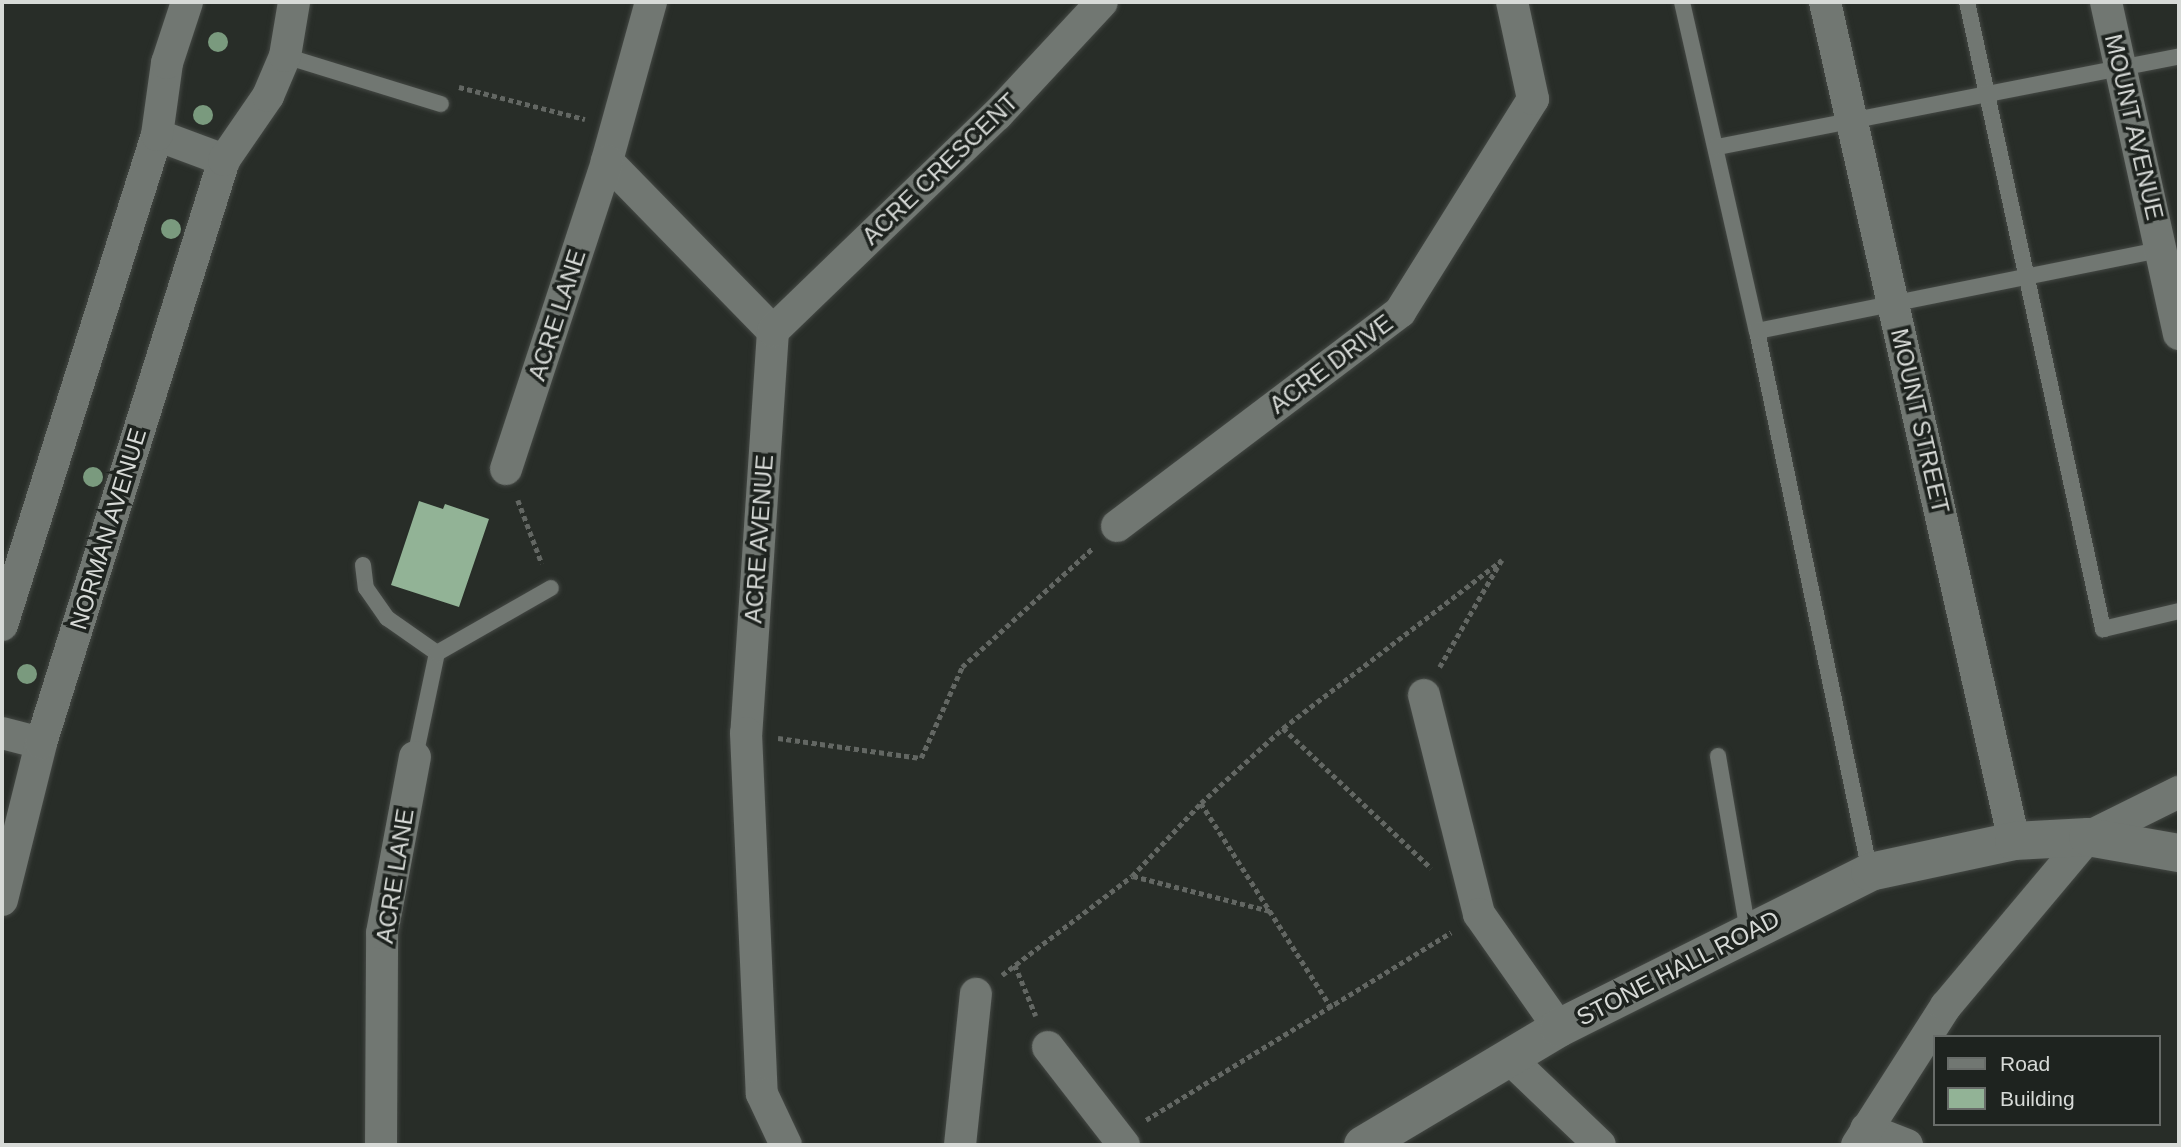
<!DOCTYPE html>
<style>
body{margin:0}
#map{position:relative;width:2181px;height:1147px;overflow:hidden;background:#282d28;font-family:Helvetica,sans-serif}
div>[style]{position:absolute}
.building>*{inset:0;background:#92b396}
.path>*{height:4.5px;margin-top:-2.25px;transform-origin:0;background:repeating-linear-gradient(90deg,#636763 0 5px,transparent 0 8.5px)}
.roads{filter:drop-shadow(0 0 2px #444844) drop-shadow(0 0 2px #444844)}
.service>*{height:16px;margin:-8px;padding:0 8px;transform-origin:8px;border-radius:8px;background:#717772}
.minor>*{height:32px;margin:-16px;padding:0 16px;transform-origin:16px;border-radius:16px;background:#717772}
.tertiary>*{height:38px;margin:-19px;padding:0 19px;transform-origin:19px;border-radius:19px;background:#717772}
.trees>*{width:20px;height:20px;margin:-10px;border-radius:50%;background:#7a9a7e}
span{translate:-50% -50%;white-space:nowrap;text-align:center;line-height:1.15;-webkit-text-stroke:7px #1e231f;paint-order:stroke}
.street-label{font-size:24px;color:#d7dad7}
.frame{position:absolute;inset:0;border:4px solid #d7dad7;pointer-events:none}
.legend{position:absolute;left:1933px;top:1035px;width:228px;height:91px;box-sizing:border-box;background:#1e231f;border:2px solid #686c69;margin:0;padding:9px 12px;list-style:none;font-size:21px;color:#d7dad7}
.legend li{display:flex;align-items:center;gap:14px;height:35px}
.legend b{width:35px;border:2px solid #686c69}
</style>
<div id="map">
<div class="building">
<i style="clip-path:polygon(419px 501px,443px 509px,445px 504px,489px 519px,459px 607px,391px 585px)"></i>
</div>
<div class="path">
<i style="left:459px;top:87px;width:130px;rotate:14.3deg"></i>
<i style="left:518px;top:500px;width:68px;rotate:69.4deg"></i>
<i style="left:1283px;top:728px;width:204px;rotate:43.4deg"></i>
<i style="left:778px;top:738px;width:144px;rotate:8deg"></i>
<i style="left:921px;top:758px;width:100px;rotate:-65.7deg"></i>
<i style="left:962px;top:667px;width:177px;rotate:-42.3deg"></i>
<i style="left:1201px;top:803px;width:244px;rotate:57.5deg"></i>
<i style="left:1133px;top:876px;width:141px;rotate:14.3deg"></i>
<i style="left:1015px;top:965px;width:55px;rotate:67.6deg"></i>
<i style="left:1002px;top:975px;width:163px;rotate:-37.3deg"></i>
<i style="left:1132px;top:876px;width:100px;rotate:-46.6deg"></i>
<i style="left:1201px;top:803px;width:111px;rotate:-42.4deg"></i>
<i style="left:1283px;top:728px;width:276px;rotate:-37.5deg"></i>
<i style="left:1502px;top:560px;width:124px;rotate:120.1deg"></i>
<i style="left:1146px;top:1120px;width:358px;rotate:-31.6deg"></i>
</div>
<div class="roads">
<div class="service">
<i style="left:1682px;top:2px;width:337px;rotate:77.2deg"></i>
<i style="left:1757px;top:331px;width:553px;rotate:78.2deg"></i>
<i style="left:1967px;top:2px;width:642px;rotate:77.76deg"></i>
<i style="left:2103px;top:629px;width:78px;rotate:-13.3deg"></i>
<i style="left:285px;top:56px;width:163px;rotate:17.1deg"></i>
<i style="left:1717px;top:147px;width:471px;rotate:-11.1deg"></i>
<i style="left:1757px;top:331px;width:413px;rotate:-11.4deg"></i>
<i style="left:363px;top:565px;width:23px;rotate:83deg"></i>
<i style="left:366px;top:588px;width:37px;rotate:55deg"></i>
<i style="left:387px;top:618px;width:61px;rotate:35deg"></i>
<i style="left:1718px;top:756px;width:179px;rotate:80.3deg"></i>
<i style="left:415px;top:757px;width:106px;rotate:-78.1deg"></i>
<i style="left:437px;top:653px;width:131px;rotate:-29.7deg"></i>
</div>
<div class="minor">
<i style="left:651px;top:2px;width:165px;rotate:105.5deg"></i>
<i style="left:607px;top:161px;width:238px;rotate:45.7deg"></i>
<i style="left:773px;top:331px;width:403px;rotate:93.8deg"></i>
<i style="left:746px;top:733px;width:361px;rotate:87.5deg"></i>
<i style="left:762px;top:1094px;width:56px;rotate:64.8deg"></i>
<i style="left:1825px;top:2px;width:860px;rotate:77.3deg"></i>
<i style="left:2106px;top:2px;width:340px;rotate:77.6deg"></i>
<i style="left:157px;top:135px;width:72px;rotate:20.5deg"></i>
<i style="left:773px;top:331px;width:311px;rotate:-44deg"></i>
<i style="left:997px;top:115px;width:154px;rotate:-47.1deg"></i>
<i style="left:506px;top:469px;width:324px;rotate:-71.8deg"></i>
<i style="left:1117px;top:526px;width:355px;rotate:-37.1deg"></i>
<i style="left:1400px;top:312px;width:251px;rotate:-58deg"></i>
<i style="left:1533px;top:99px;width:99px;rotate:-102.2deg"></i>
<i style="left:2px;top:625px;width:514px;rotate:-72.45deg"></i>
<i style="left:157px;top:135px;width:73px;rotate:-82.1deg"></i>
<i style="left:167px;top:63px;width:64px;rotate:-71.8deg"></i>
<i style="left:1424px;top:695px;width:226px;rotate:75.9deg"></i>
<i style="left:1479px;top:914px;width:139px;rotate:54.9deg"></i>
<i style="left:2px;top:733px;width:40px;rotate:14.4deg"></i>
<i style="left:2px;top:900px;width:162px;rotate:-76deg"></i>
<i style="left:41px;top:743px;width:611px;rotate:-72.57deg"></i>
<i style="left:224px;top:160px;width:78px;rotate:-55.5deg"></i>
<i style="left:268px;top:96px;width:43px;rotate:-67deg"></i>
<i style="left:285px;top:56px;width:55px;rotate:-80.5deg"></i>
<i style="left:1048px;top:1047px;width:124px;rotate:52.2deg"></i>
<i style="left:1508px;top:1057px;width:127px;rotate:43.7deg"></i>
<i style="left:1866px;top:1129px;width:44px;rotate:21.3deg"></i>
<i style="left:381px;top:1145px;width:212px;rotate:-89.7deg"></i>
<i style="left:382px;top:933px;width:179px;rotate:-79.4deg"></i>
<i style="left:960px;top:1145px;width:152px;rotate:-84deg"></i>
<i style="left:1857px;top:1145px;width:165px;rotate:-57.4deg"></i>
<i style="left:1946px;top:1006px;width:221px;rotate:-50deg"></i>
<i style="left:2088px;top:837px;width:102px;rotate:-26.3deg"></i>
</div>
<div class="tertiary">
<i style="left:1363px;top:1145px;width:228px;rotate:-30.8deg"></i>
<i style="left:1559px;top:1028px;width:348px;rotate:-26.6deg"></i>
<i style="left:1870px;top:872px;width:147px;rotate:-12.1deg"></i>
<i style="left:2014px;top:841px;width:74px;rotate:-3.1deg"></i>
<i style="left:2088px;top:837px;width:92px;rotate:10deg"></i>
</div>
</div>
<div class="trees">
<i style="left:218px;top:42px"></i>
<i style="left:203px;top:115px"></i>
<i style="left:171px;top:229px"></i>
<i style="left:93px;top:477px"></i>
<i style="left:27px;top:674px"></i>
</div>
<div class="street-label">
<span style="left:2134px;top:127px;rotate:77deg">MOUNT AVENUE</span>
<span style="left:940px;top:169px;rotate:-44deg">ACRE CRESCENT</span>
<span style="left:557px;top:315px;rotate:-72deg">ACRE LANE</span>
<span style="left:1331px;top:364px;rotate:-37deg">ACRE DRIVE</span>
<span style="left:1920px;top:421px;rotate:77deg">MOUNT STREET</span>
<span style="left:108px;top:529px;rotate:-73deg">NORMAN AVENUE</span>
<span style="left:759px;top:539px;rotate:-86deg">ACRE AVENUE</span>
<span style="left:395px;top:876px;rotate:-81deg">ACRE LANE</span>
<span style="left:1678px;top:968px;rotate:-27deg">STONE HALL ROAD</span>
</div>
<div class="frame"></div>
<ul class="legend">
<li><b style="height:9px;background:#717772"></b>Road</li>
<li><b style="height:19px;background:#92b396"></b>Building</li>
</ul>
</div>
